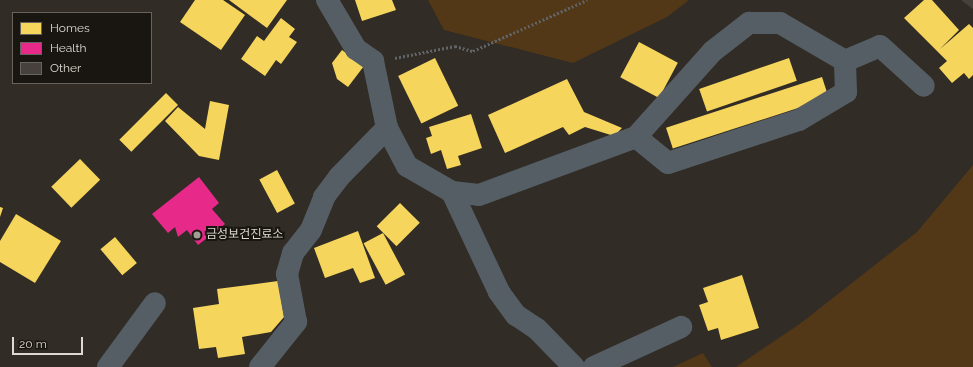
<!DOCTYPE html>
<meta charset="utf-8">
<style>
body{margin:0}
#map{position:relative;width:973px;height:367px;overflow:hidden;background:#312c26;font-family:Raleway,"Noto Sans KR",sans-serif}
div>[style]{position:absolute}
.green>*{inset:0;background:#523817}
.homes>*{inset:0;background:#f6d55c;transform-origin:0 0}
.health>*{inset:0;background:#e7298a}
.building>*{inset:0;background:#46413c}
.path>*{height:2.5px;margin-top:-1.25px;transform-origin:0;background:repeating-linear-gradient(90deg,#606466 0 2px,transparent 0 4px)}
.minor>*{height:22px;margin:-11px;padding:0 11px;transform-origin:11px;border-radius:11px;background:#555e64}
.dots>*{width:11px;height:11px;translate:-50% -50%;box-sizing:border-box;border:2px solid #191510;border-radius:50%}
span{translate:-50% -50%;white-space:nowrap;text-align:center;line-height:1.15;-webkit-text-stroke:4px #191510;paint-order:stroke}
.poi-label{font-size:12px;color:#dfd9d2}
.left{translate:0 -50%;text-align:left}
.legend{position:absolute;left:12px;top:12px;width:140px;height:72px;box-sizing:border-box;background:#191510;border:1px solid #68635e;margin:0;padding:5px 7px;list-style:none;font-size:12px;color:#dfd9d2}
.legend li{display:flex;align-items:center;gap:8px;height:20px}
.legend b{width:20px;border:1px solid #68635e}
.scale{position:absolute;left:12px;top:337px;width:71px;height:18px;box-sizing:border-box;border:2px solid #dfd9d2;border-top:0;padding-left:5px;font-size:12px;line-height:14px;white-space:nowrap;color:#dfd9d2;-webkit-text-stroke:3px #191510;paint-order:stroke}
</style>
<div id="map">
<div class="green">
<i style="clip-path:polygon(428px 0,689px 0,667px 17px,573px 63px,444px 30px)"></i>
<i style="clip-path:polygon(973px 165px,973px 367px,736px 367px,801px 323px,917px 232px)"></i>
<i style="clip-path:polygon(703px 353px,712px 367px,673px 367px)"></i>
</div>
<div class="homes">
<i style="clip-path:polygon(195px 0,223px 0,245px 15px,221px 50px,180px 22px)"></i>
<i style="clip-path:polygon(229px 0,287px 0,267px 28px)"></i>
<i style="clip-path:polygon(355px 0,392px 0,396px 10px,362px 21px)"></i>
<i style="clip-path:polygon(924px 0,932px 0,959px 30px,940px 49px,969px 24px,973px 28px,973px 75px,969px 79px,964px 73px,952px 83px,939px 68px,947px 61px,904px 18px)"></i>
<i style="clip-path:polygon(281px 18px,295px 29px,289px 37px,297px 42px,281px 64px,276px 60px,265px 76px,241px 59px,257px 36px,264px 41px)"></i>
<i style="left:639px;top:42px;width:44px;height:40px;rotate:28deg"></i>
<i style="clip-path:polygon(342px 50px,364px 66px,348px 87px,337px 79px,332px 63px)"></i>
<i style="left:435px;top:58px;width:53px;height:41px;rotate:64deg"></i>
<i style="left:789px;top:58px;width:24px;height:95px;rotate:71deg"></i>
<i style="left:822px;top:77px;width:22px;height:164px;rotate:72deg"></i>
<i style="clip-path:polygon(567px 79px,584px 112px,622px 128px,614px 136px,585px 127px,569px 135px,563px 127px,505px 153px,488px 115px)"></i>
<i style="left:166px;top:93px;width:17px;height:66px;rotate:45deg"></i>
<i style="clip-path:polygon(210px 101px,229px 105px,219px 160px,199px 156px,165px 121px,178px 107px,205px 129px)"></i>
<i style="clip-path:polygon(471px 114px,482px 148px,458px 156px,461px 165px,447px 169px,441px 150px,431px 154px,426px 138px,432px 136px,429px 127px)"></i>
<i style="left:80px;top:159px;width:29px;height:40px;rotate:46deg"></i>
<i style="left:277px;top:170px;width:38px;height:20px;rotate:62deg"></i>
<i style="left:400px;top:203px;width:28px;height:33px;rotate:45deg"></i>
<i style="clip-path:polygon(0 207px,3px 208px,0 217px)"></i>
<i style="clip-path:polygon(16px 214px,61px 241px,35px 283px,0 262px,0 241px)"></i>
<i style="clip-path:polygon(358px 231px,375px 278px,360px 283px,353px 268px,325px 278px,314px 248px)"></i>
<i style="left:383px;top:233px;width:47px;height:22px;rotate:62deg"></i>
<i style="left:115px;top:237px;width:34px;height:19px;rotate:50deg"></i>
<i style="clip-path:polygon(742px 275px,759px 328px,721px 340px,718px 328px,708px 331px,699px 305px,708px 302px,703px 288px)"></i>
<i style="clip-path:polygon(278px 281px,284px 317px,271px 332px,242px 337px,245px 354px,218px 358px,216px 347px,199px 349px,193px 308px,219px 304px,217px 289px)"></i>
</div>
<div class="health">
<i style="clip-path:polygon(199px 177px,219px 203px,212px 209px,225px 224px,198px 245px,187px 230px,178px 237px,175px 227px,168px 233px,152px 214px)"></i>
</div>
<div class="building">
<i style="clip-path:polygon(961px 0,973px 0,973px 9px)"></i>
</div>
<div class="path">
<i style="left:395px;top:58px;width:61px;rotate:-11.3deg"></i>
<i style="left:455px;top:46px;width:19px;rotate:16deg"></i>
<i style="left:473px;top:51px;width:125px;rotate:-24.1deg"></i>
</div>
<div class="minor">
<i style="left:327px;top:0;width:57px;rotate:59.4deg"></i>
<i style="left:356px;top:49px;width:21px;rotate:35deg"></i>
<i style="left:373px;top:61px;width:68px;rotate:78.2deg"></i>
<i style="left:387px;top:128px;width:43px;rotate:62.2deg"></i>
<i style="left:407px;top:166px;width:52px;rotate:30deg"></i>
<i style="left:452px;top:192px;width:27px;rotate:6deg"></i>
<i style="left:479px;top:195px;width:167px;rotate:-20.3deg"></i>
<i style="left:636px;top:137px;width:41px;rotate:39.1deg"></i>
<i style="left:668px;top:163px;width:138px;rotate:-18.2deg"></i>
<i style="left:799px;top:120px;width:55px;rotate:-30.8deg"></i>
<i style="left:846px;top:92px;width:31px;rotate:-92deg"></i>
<i style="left:636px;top:137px;width:115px;rotate:-48.2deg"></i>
<i style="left:713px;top:51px;width:46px;rotate:-37.9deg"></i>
<i style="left:749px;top:23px;width:31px"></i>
<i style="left:780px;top:23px;width:75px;rotate:30.3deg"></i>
<i style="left:845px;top:61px;width:38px;rotate:-23deg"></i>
<i style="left:880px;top:46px;width:59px;rotate:42.3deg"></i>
<i style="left:452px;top:192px;width:110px;rotate:64.8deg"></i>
<i style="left:499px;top:292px;width:29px;rotate:54deg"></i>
<i style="left:516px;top:315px;width:25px;rotate:34deg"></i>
<i style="left:537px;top:329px;width:53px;rotate:45.8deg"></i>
<i style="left:108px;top:367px;width:79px;rotate:-53.7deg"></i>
<i style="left:260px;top:367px;width:58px;rotate:-51.3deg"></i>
<i style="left:296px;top:322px;width:49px;rotate:-100.6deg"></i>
<i style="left:287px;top:274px;width:22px;rotate:-74deg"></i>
<i style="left:293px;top:253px;width:29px;rotate:-52deg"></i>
<i style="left:311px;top:230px;width:35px;rotate:-68deg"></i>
<i style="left:324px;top:197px;width:25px;rotate:-53deg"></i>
<i style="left:339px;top:177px;width:69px;rotate:-45.6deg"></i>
<i style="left:594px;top:367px;width:96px;rotate:-24.7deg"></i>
</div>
<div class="dots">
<i style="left:197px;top:235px;background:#a29c96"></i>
</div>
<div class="poi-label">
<span class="left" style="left:206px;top:235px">금성보건진료소</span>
</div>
<ul class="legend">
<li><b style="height:11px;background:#f6d55c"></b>Homes</li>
<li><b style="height:11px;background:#e7298a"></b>Health</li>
<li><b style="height:11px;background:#46413c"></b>Other</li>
</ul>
<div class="scale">20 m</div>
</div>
